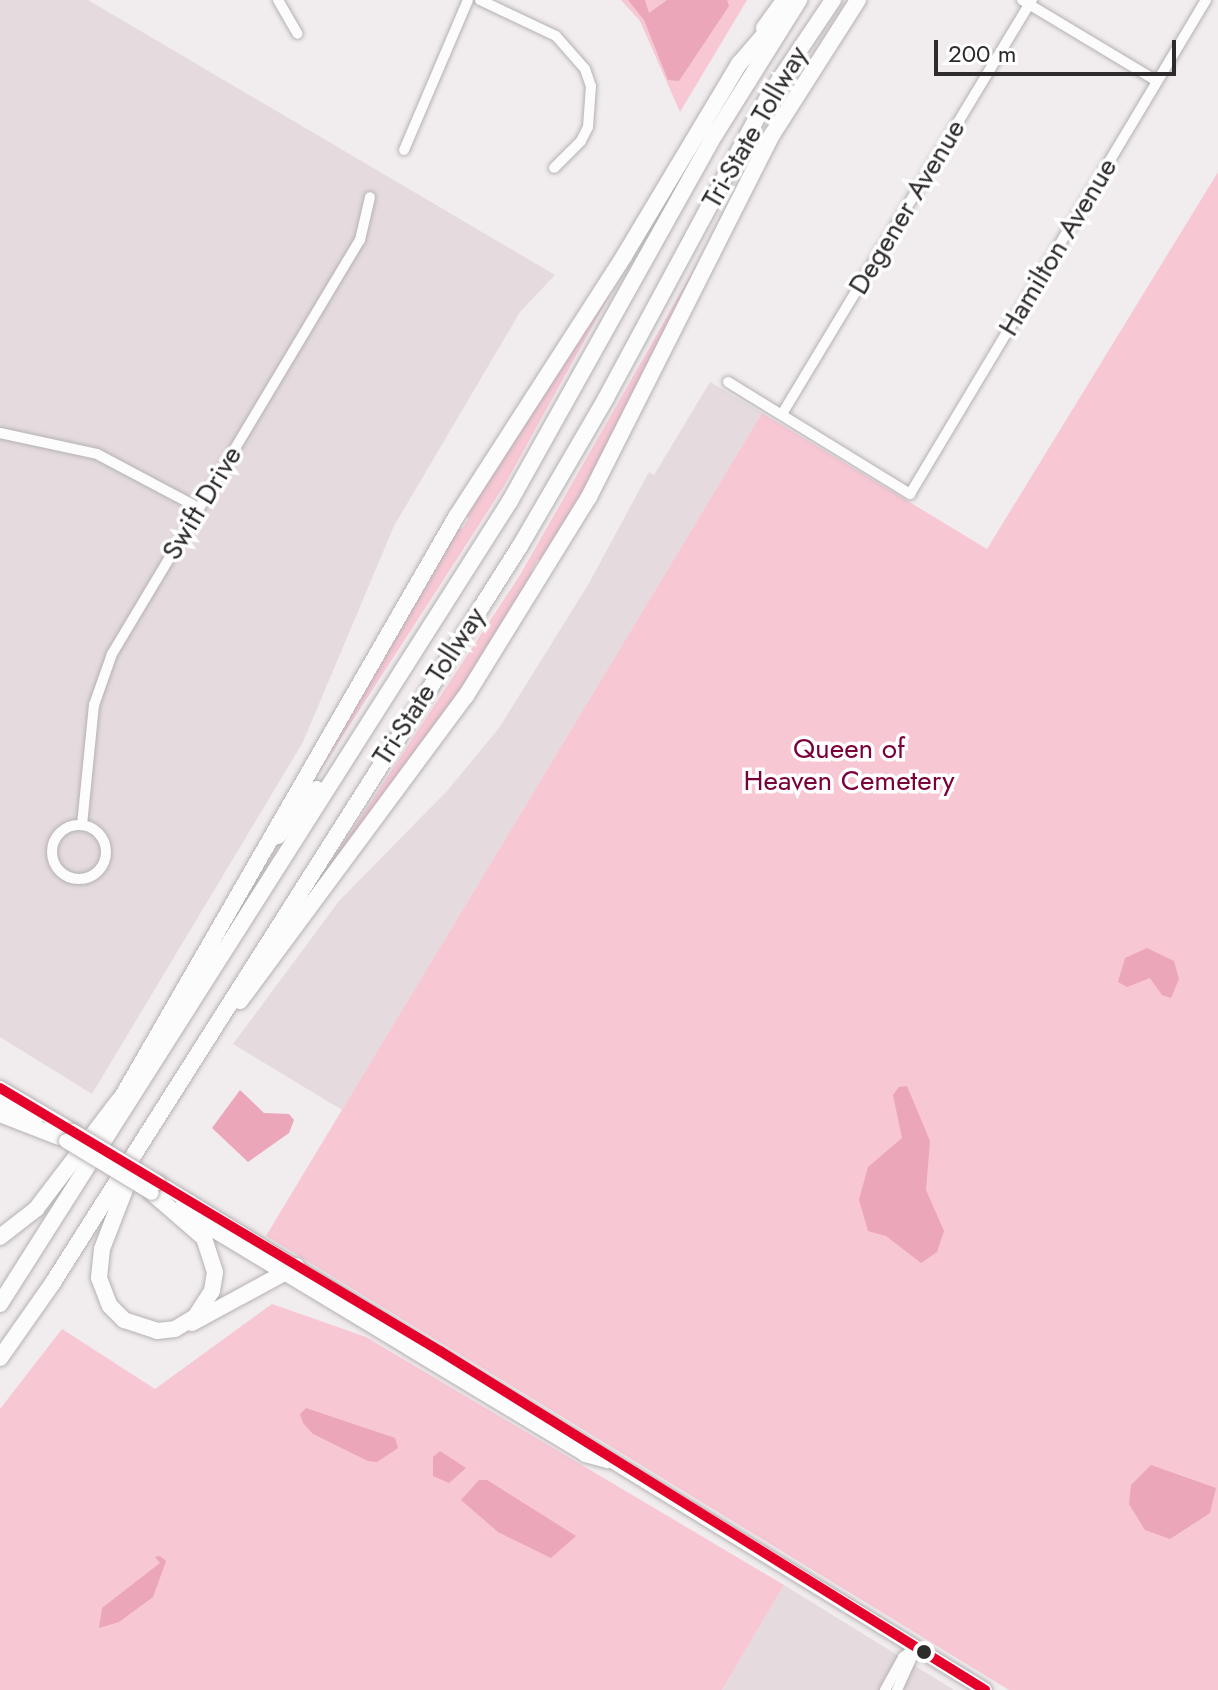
<!DOCTYPE html>
<style>
body{margin:0}
#map{position:relative;width:1218px;height:1690px;overflow:hidden;background:#f1ecee;font-family:Jost,sans-serif}
div>[style]{position:absolute}
.built>*{inset:0;background:#e5dbde}
.green>*{inset:0;background:#f7c7d4}
.water>*{inset:0;background:#eba6ba}
.roads{filter:drop-shadow(0 0 2px #b5b1b3) drop-shadow(0 0 2px #b5b1b3)}
.minor>*{height:10px;margin:-5px;padding:0 5px;transform-origin:5px;border-radius:5px;background:#fdfcfc}
.minor>.ring{margin:-5px;padding:0;box-sizing:content-box;background:none;border:10px solid #fdfcfc;border-radius:50%}
.major>*{height:14px;margin:-7px;padding:0 7px;transform-origin:7px;border-radius:7px;background:#fdfcfc}
.highway>*{height:16px;margin:-8px;padding:0 8px;transform-origin:8px;border-radius:8px;background:#fdfcfc}
.bridges{filter:drop-shadow(0 0 2px #b5b1b3) drop-shadow(0 0 2px #b5b1b3)}
.major-bridge>*{height:14px;margin:-7px;padding:0 7px;transform-origin:7px;border-radius:7px;background:#fdfcfc}
.bus-1>*{height:10px;margin:-5px;padding:0 5px;transform-origin:5px;border-radius:5px;background:#e4002b}
.dots>*{width:22px;height:22px;translate:-50% -50%;box-sizing:border-box;border:4px solid #fff;border-radius:50%}
span{translate:-50% -50%;white-space:nowrap;text-align:center;line-height:1.15;-webkit-text-stroke:7px #fff;paint-order:stroke}
.street-label{font-size:28px;color:#2e2b2b}
.park-label{font-size:28px;color:#7a003a}
.scale{position:absolute;left:934px;top:40px;width:242px;height:36px;box-sizing:border-box;border:4px solid #2e2b2b;border-top:0;padding-left:10px;font-size:24px;line-height:28px;white-space:nowrap;color:#2e2b2b;-webkit-text-stroke:6px #fff;paint-order:stroke}
</style>
<div id="map">
<div class="built">
<i style="clip-path:polygon(0 0,88px 0,555px 275px,520px 312px,394px 526px,303px 742px,92px 1094px,0 1037px)"></i>
<i style="clip-path:polygon(710px 382px,762px 413px,342px 1110px,233px 1044px,339px 901px,447px 791px,499px 728px,588px 585px,649px 472px,654px 475px)"></i>
<i style="clip-path:polygon(784px 1585px,954px 1690px,722px 1690px)"></i>
</div>
<div class="green">
<i style="clip-path:polygon(621px 0,747px 0,680px 112px,640px 21px)"></i>
<i style="clip-path:polygon(1218px 172px,1218px 1690px,1009px 1690px,266px 1236px,762px 413px,987px 549px)"></i>
<i style="clip-path:polygon(714px 234px,610px 446px,543px 562px,538px 559px,531px 571px,537px 575px,443px 720px,311px 893px,520px 575px)"></i>
<i style="clip-path:polygon(619px 278px,504px 486px,298px 805px,457px 527px,462px 529px,469px 518px,463px 514px)"></i>
<i style="clip-path:polygon(272px 1304px,366px 1337px,784px 1585px,722px 1690px,0 1690px,0 1409px,62px 1329px,155px 1389px)"></i>
</div>
<div class="water">
<i style="clip-path:polygon(628px 0,645px 0,649px 13px,667px 0,727px 0,729px 6px,679px 81px,668px 80px,644px 20px)"></i>
<i style="clip-path:polygon(1147px 948px,1174px 961px,1179px 979px,1171px 998px,1162px 995px,1150px 978px,1127px 987px,1118px 982px,1125px 958px)"></i>
<i style="clip-path:polygon(907px 1086px,930px 1141px,926px 1190px,944px 1231px,937px 1252px,921px 1263px,886px 1236px,868px 1231px,859px 1200px,868px 1167px,902px 1138px,893px 1095px,899px 1087px)"></i>
<i style="clip-path:polygon(240px 1090px,264px 1113px,289px 1114px,294px 1120px,289px 1133px,248px 1162px,212px 1128px)"></i>
<i style="clip-path:polygon(306px 1408px,395px 1438px,398px 1448px,377px 1462px,368px 1461px,313px 1434px,303px 1423px,300px 1414px)"></i>
<i style="clip-path:polygon(440px 1451px,466px 1468px,449px 1483px,433px 1476px,433px 1457px)"></i>
<i style="clip-path:polygon(1151px 1465px,1216px 1488px,1210px 1513px,1170px 1539px,1145px 1530px,1129px 1504px,1131px 1485px)"></i>
<i style="clip-path:polygon(479px 1480px,487px 1480px,576px 1536px,551px 1558px,498px 1532px,461px 1500px)"></i>
<i style="clip-path:polygon(160px 1556px,166px 1561px,153px 1597px,119px 1622px,99px 1628px,102px 1608px,160px 1563px,155px 1557px)"></i>
</div>
<div class="roads">
<div class="minor">
<i style="left:278px;top:0;width:39px;rotate:60deg"></i>
<i style="left:480px;top:0;width:84px;rotate:25.3deg"></i>
<i style="left:556px;top:36px;width:44px;rotate:48.7deg"></i>
<i style="left:585px;top:69px;width:18px;rotate:71deg"></i>
<i style="left:591px;top:86px;width:41px;rotate:94.2deg"></i>
<i style="left:588px;top:127px;width:16px;rotate:117deg"></i>
<i style="left:581px;top:141px;width:38px;rotate:135deg"></i>
<i style="left:1022px;top:0;width:157px;rotate:31deg"></i>
<i style="left:404px;top:150px;width:163px;rotate:-66.9deg"></i>
<i style="left:728px;top:382px;width:214px;rotate:31.6deg"></i>
<i style="left:910px;top:494px;width:576px;rotate:-59.07deg"></i>
<i style="left:782px;top:414px;width:484px;rotate:-58.9deg"></i>
<i style="left:0;top:433px;width:99px;rotate:12.2deg"></i>
<i style="left:97px;top:454px;width:115px;rotate:27.9deg"></i>
<i style="left:82px;top:825px;width:121px;rotate:-84.3deg"></i>
<i style="left:94px;top:705px;width:54px;rotate:-70.6deg"></i>
<i style="left:112px;top:654px;width:483px;rotate:-59.1deg"></i>
<i style="left:360px;top:240px;width:44px;rotate:-76.9deg"></i>
<i class="ring" style="left:52px;top:825px;width:44px;height:44px"></i>
<i style="left:885px;top:1690px;width:38px;rotate:-61deg"></i>
<i style="left:903px;top:1657px;width:16px;rotate:-35deg"></i>
<i style="left:897px;top:1690px;width:46px;rotate:-65.7deg"></i>
</div>
<div class="major">
<i style="left:0;top:1088px;width:85px;rotate:30.5deg"></i>
<i style="left:0;top:1101px;width:41px;rotate:31deg"></i>
<i style="left:159px;top:1183px;width:969px;rotate:31.54deg"></i>
<i style="left:178px;top:1209px;width:476px;rotate:31.1deg"></i>
<i style="left:585px;top:1455px;width:24px;rotate:15deg"></i>
</div>
<div class="highway">
<i style="left:764px;top:28px;width:34px;rotate:-54deg"></i>
<i style="left:278px;top:836px;width:61px;rotate:-50.3deg"></i>
<i style="left:240px;top:1001px;width:380px;rotate:-53.5deg"></i>
<i style="left:466px;top:696px;width:234px;rotate:-58.3deg"></i>
<i style="left:589px;top:497px;width:406px;rotate:-63.2deg"></i>
<i style="left:772px;top:135px;width:160px;rotate:-57.5deg"></i>
<i style="left:115px;top:1109px;width:683px;rotate:-60.06deg"></i>
<i style="left:456px;top:517px;width:310px;rotate:-57.2deg"></i>
<i style="left:624px;top:256px;width:224px;rotate:-59.1deg"></i>
<i style="left:739px;top:64px;width:55px;rotate:-49.4deg"></i>
<i style="left:0;top:1114px;width:63px;rotate:21.3deg"></i>
<i style="left:129px;top:1179px;width:75px;rotate:111.1deg"></i>
<i style="left:102px;top:1249px;width:29px;rotate:96deg"></i>
<i style="left:99px;top:1278px;width:30px;rotate:69deg"></i>
<i style="left:110px;top:1306px;width:20px;rotate:45deg"></i>
<i style="left:124px;top:1320px;width:35px;rotate:18deg"></i>
<i style="left:157px;top:1331px;width:18px;rotate:-6deg"></i>
<i style="left:175px;top:1329px;width:23px;rotate:-31deg"></i>
<i style="left:195px;top:1317px;width:31px;rotate:-57deg"></i>
<i style="left:212px;top:1291px;width:19px;rotate:-81deg"></i>
<i style="left:215px;top:1272px;width:36px;rotate:-108deg"></i>
<i style="left:204px;top:1238px;width:69px;rotate:-139.1deg"></i>
<i style="left:0;top:1237px;width:46px;rotate:-37.9deg"></i>
<i style="left:36px;top:1209px;width:137px;rotate:-52.7deg"></i>
<i style="left:0;top:1304px;width:951px;rotate:-57.58deg"></i>
<i style="left:510px;top:501px;width:422px;rotate:-60.8deg"></i>
<i style="left:716px;top:133px;width:157px;rotate:-58deg"></i>
<i style="left:192px;top:1323px;width:119px;rotate:-28.5deg"></i>
<i style="left:0;top:1358px;width:90px;rotate:-54.9deg"></i>
<i style="left:52px;top:1284px;width:874px;rotate:-57.62deg"></i>
<i style="left:520px;top:546px;width:171px;rotate:-59.8deg"></i>
<i style="left:606px;top:398px;width:342px;rotate:-61.7deg"></i>
<i style="left:768px;top:97px;width:117px;rotate:-56.2deg"></i>
</div>
</div>
<div class="bridges">
<div class="major-bridge">
<i style="left:73px;top:1131px;width:100px;rotate:31.2deg"></i>
<i style="left:66px;top:1141px;width:100px;rotate:31.2deg"></i>
</div>
</div>
<div class="bus-1">
<i style="left:0;top:1088px;width:513px;rotate:30.87deg"></i>
<i style="left:440px;top:1351px;width:642px;rotate:31.88deg"></i>
</div>
<div class="dots">
<i style="left:924px;top:1652px;background:#2e2b2b"></i>
</div>
<div class="street-label">
<span style="left:755px;top:127px;rotate:-60deg">Tri-State Tollway</span>
<span style="left:907px;top:207px;rotate:-59deg">Degener Avenue</span>
<span style="left:1058px;top:247px;rotate:-59deg">Hamilton Avenue</span>
<span style="left:202px;top:503px;rotate:-59deg">Swift Drive</span>
<span style="left:429px;top:686px;rotate:-57deg">Tri-State Tollway</span>
</div>
<div class="park-label">
<span style="left:849px;top:765px">Queen of<br>Heaven Cemetery</span>
</div>
<div class="scale">200 m</div>
</div>
